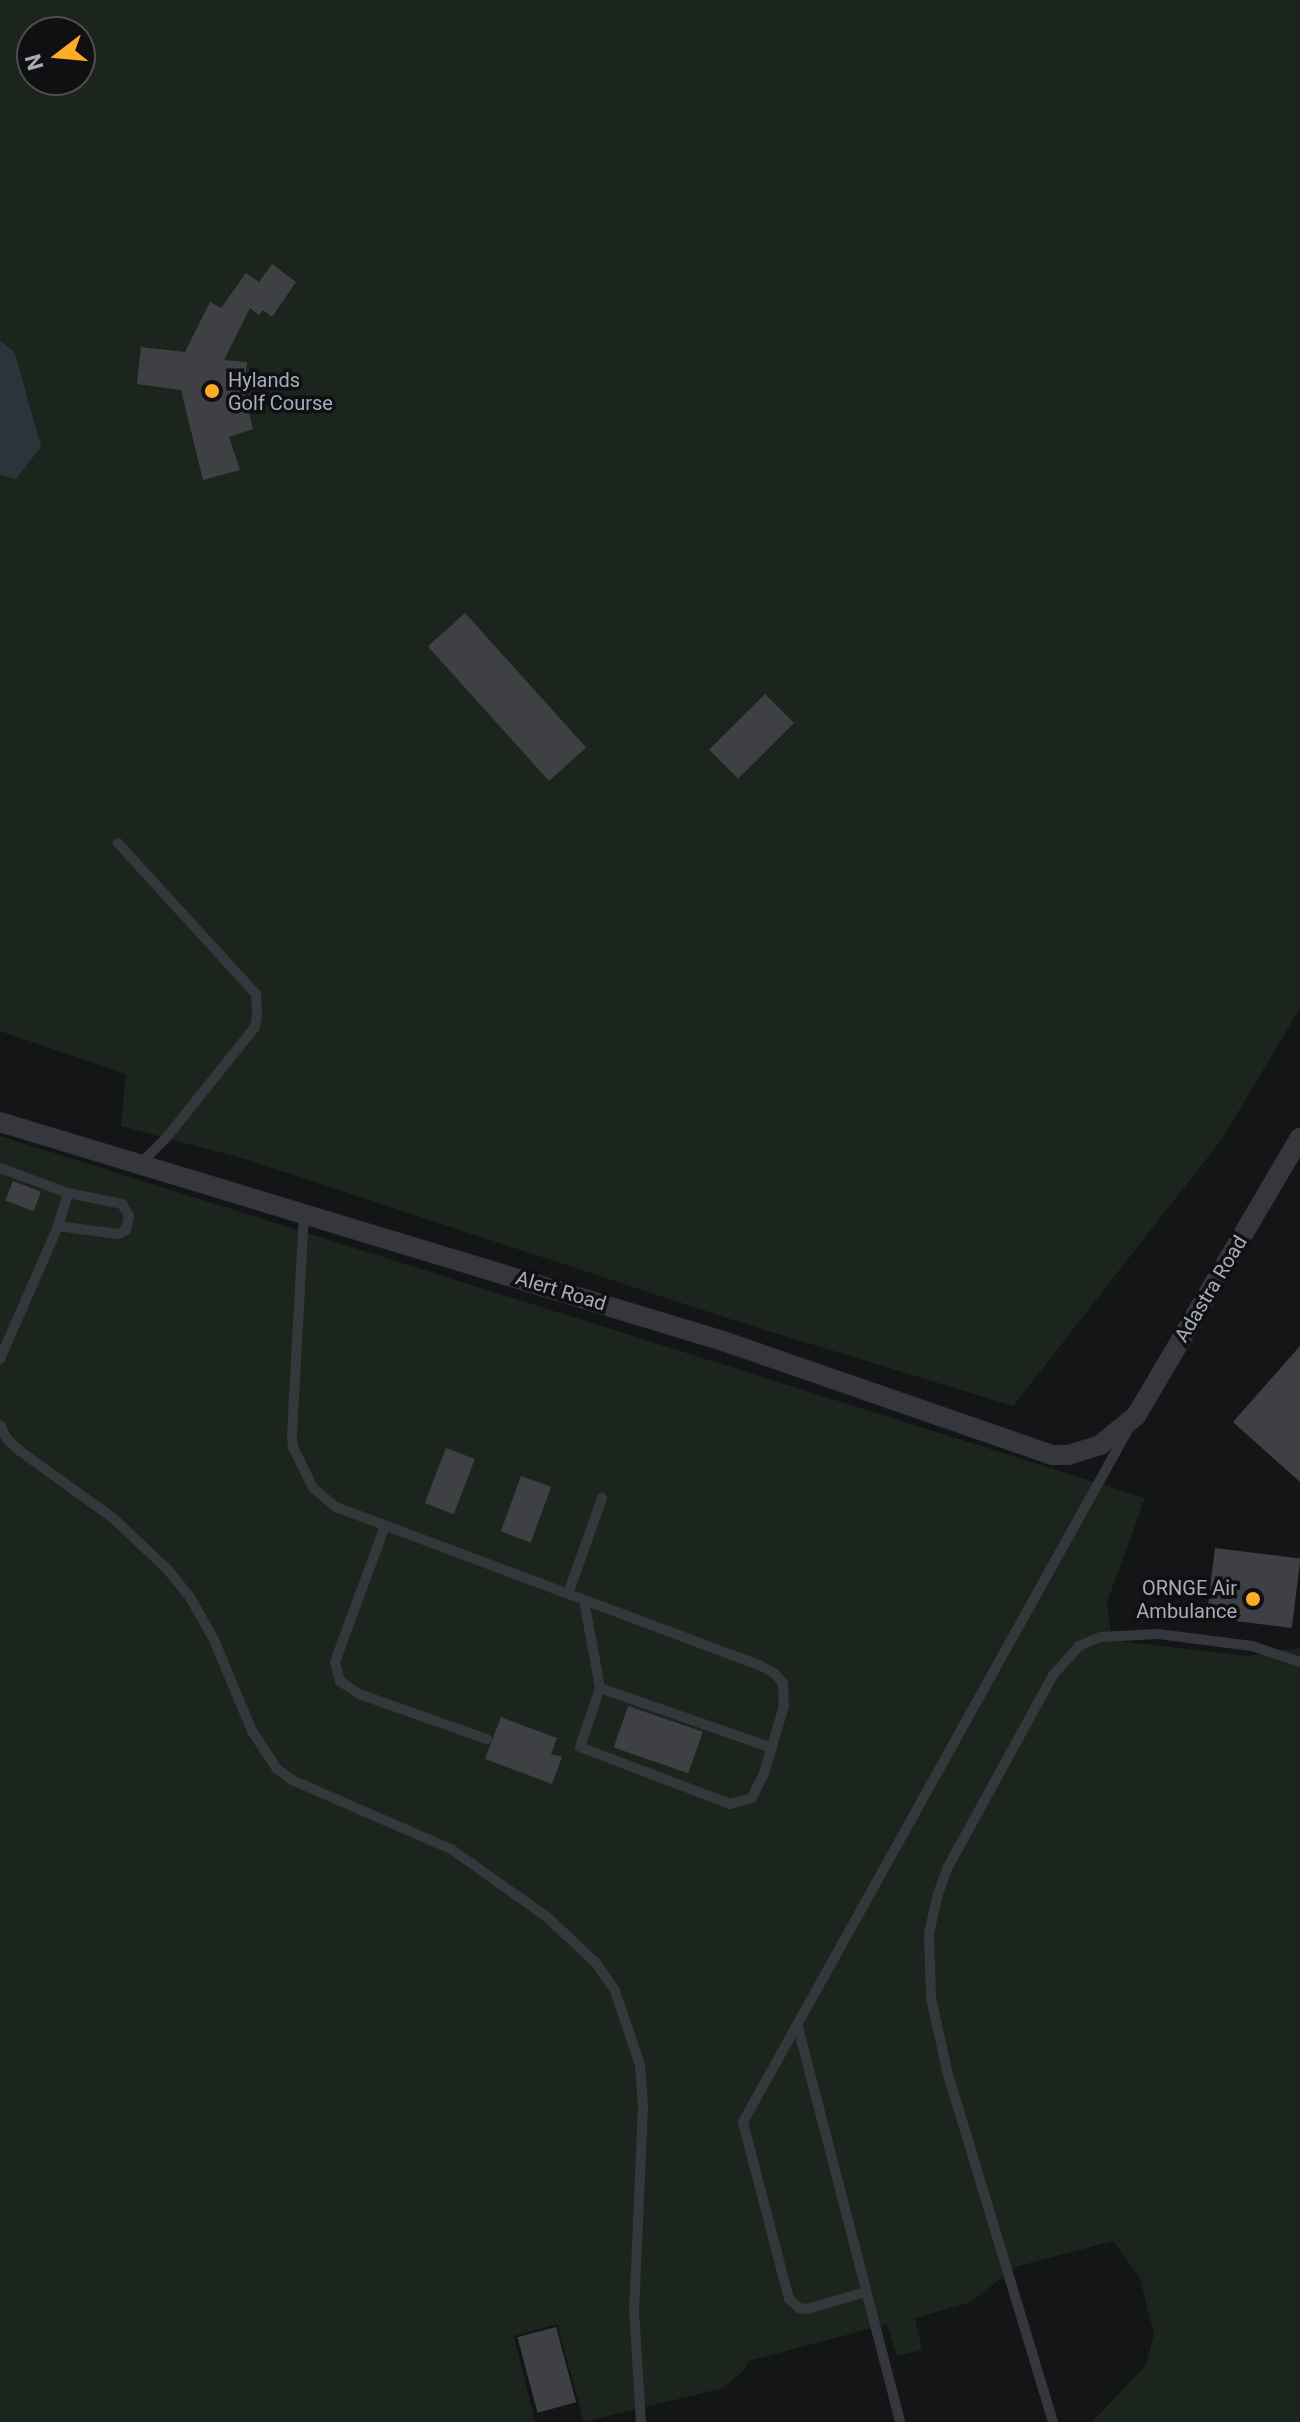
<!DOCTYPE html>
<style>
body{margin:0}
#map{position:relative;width:1300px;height:2422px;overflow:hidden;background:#141517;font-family:Roboto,sans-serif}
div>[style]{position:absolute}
.green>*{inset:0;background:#1c251d}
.water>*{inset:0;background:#2a343b}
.building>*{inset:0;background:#3e4044;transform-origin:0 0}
.lane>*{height:10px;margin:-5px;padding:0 5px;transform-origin:5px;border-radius:5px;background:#35373c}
.street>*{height:20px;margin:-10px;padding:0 10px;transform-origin:10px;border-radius:10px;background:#35373c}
.dots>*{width:22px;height:22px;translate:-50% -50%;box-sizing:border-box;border:4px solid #101012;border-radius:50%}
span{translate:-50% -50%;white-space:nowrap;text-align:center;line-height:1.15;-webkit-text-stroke:7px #101012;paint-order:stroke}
.poi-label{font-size:20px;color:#a6acb8}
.left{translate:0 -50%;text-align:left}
.right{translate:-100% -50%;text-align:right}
.street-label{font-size:20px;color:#a6acb8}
.north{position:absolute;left:16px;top:16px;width:80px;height:80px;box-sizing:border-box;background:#101012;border:2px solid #4c4e54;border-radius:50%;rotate:254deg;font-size:22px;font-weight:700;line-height:32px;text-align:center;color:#a6acb8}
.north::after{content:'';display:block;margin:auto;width:28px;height:36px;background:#fcac27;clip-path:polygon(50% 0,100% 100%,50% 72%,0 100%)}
</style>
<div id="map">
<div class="green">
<i style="clip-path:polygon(evenodd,0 0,1300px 0,1300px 1008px,1222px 1139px,1013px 1406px,736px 1321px,245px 1159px,121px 1126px,126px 1074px,0 1031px,0 0,32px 32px,80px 32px,80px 80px,32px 80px,32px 32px)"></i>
<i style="clip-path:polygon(0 1136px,1145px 1498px,1107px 1602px,1112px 1640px,1246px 1656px,1300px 1648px,1300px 2422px,1092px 2422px,1146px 2365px,1154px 2334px,1140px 2278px,1113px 2241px,1015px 2267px,971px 2302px,915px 2318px,922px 2350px,897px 2356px,887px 2324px,749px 2361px,743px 2371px,723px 2388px,584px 2422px,557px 2324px,514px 2336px,535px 2422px,0 2422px)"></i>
</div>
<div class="water">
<i style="clip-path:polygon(0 340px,15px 353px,41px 447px,16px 479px,0 475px)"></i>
</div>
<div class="building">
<i style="clip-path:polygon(272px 264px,296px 282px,272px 317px,263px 310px,259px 315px,250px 308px,224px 360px,247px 362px,244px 392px,253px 429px,229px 437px,240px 470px,203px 480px,181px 390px,137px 384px,141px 347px,185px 352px,210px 302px,221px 308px,246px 273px,259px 282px)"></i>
<i style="left:465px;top:613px;width:181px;height:50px;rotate:48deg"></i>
<i style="left:765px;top:694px;width:41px;height:79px;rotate:45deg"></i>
<i style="left:13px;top:1181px;width:30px;height:21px;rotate:21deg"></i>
<i style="clip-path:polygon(1300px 1346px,1300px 1482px,1233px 1422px)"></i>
<i style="left:446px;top:1448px;width:31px;height:59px;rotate:21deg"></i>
<i style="left:521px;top:1476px;width:32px;height:59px;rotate:20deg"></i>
<i style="left:1215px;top:1548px;width:86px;height:70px;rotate:7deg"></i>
<i style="left:628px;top:1706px;width:79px;height:44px;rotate:19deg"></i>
<i style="clip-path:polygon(501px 1717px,557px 1738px,551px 1754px,562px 1757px,552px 1784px,485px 1759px)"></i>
<i style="left:556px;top:2327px;width:78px;height:40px;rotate:75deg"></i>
</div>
<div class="lane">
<i style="left:118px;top:843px;width:205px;rotate:47.6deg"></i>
<i style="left:256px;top:994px;width:21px;rotate:87deg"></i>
<i style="left:257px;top:1015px;width:12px;rotate:99deg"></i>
<i style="left:255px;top:1027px;width:141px;rotate:128.7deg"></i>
<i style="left:167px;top:1137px;width:40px;rotate:135deg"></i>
<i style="left:0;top:1168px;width:72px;rotate:20.2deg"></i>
<i style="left:68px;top:1193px;width:55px;rotate:11.5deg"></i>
<i style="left:122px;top:1204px;width:14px;rotate:60deg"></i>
<i style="left:129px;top:1216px;width:14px;rotate:102deg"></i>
<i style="left:126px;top:1230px;width:9px;rotate:153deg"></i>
<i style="left:118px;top:1234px;width:61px;rotate:-172.4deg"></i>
<i style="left:304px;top:1213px;width:221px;rotate:93.1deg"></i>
<i style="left:292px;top:1434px;width:13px;rotate:86deg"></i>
<i style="left:293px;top:1447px;width:46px;rotate:64deg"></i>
<i style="left:313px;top:1488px;width:30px;rotate:40deg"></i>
<i style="left:336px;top:1507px;width:452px;rotate:20.5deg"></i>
<i style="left:759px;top:1665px;width:17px;rotate:28deg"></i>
<i style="left:774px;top:1673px;width:13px;rotate:48deg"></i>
<i style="left:783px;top:1683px;width:23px;rotate:88deg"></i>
<i style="left:784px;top:1706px;width:70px;rotate:106.6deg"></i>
<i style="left:764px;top:1773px;width:28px;rotate:116deg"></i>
<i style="left:752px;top:1798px;width:23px;rotate:165deg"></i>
<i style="left:730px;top:1804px;width:160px;rotate:-159.2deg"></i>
<i style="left:580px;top:1747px;width:62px;rotate:-71.3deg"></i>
<i style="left:600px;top:1688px;width:89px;rotate:-100.3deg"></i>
<i style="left:0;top:1359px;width:145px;rotate:-66.4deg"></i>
<i style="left:58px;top:1226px;width:34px;rotate:-73deg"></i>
<i style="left:0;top:1425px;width:16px;rotate:63deg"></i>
<i style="left:7px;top:1439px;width:18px;rotate:43deg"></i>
<i style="left:20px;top:1451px;width:115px;rotate:35.8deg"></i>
<i style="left:113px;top:1518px;width:76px;rotate:43.4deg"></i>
<i style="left:168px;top:1570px;width:35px;rotate:51deg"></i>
<i style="left:190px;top:1597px;width:49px;rotate:60.8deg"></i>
<i style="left:214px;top:1640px;width:99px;rotate:67.3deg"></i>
<i style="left:252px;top:1731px;width:45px;rotate:56.7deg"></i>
<i style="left:277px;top:1769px;width:19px;rotate:36deg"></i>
<i style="left:292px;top:1780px;width:173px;rotate:23.5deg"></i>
<i style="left:451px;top:1849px;width:119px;rotate:35.4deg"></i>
<i style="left:548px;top:1918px;width:67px;rotate:43.2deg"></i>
<i style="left:597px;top:1964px;width:32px;rotate:56deg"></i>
<i style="left:615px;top:1991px;width:78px;rotate:71.3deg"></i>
<i style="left:640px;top:2065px;width:42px;rotate:85.9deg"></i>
<i style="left:643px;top:2107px;width:204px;rotate:92.5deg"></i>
<i style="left:634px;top:2311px;width:111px;rotate:86.4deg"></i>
<i style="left:385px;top:1526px;width:145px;rotate:110.2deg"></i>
<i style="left:335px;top:1662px;width:20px;rotate:75deg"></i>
<i style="left:340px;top:1681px;width:23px;rotate:34deg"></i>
<i style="left:359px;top:1694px;width:136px;rotate:19.4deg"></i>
<i style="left:568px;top:1594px;width:102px;rotate:-70.5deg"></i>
<i style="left:600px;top:1688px;width:182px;rotate:19.2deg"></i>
<i style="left:798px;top:2027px;width:408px;rotate:75.5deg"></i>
<i style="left:866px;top:2292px;width:61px;rotate:163.9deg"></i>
<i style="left:807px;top:2309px;width:8px;rotate:-173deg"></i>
<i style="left:799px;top:2308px;width:13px;rotate:-138deg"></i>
<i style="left:789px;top:2299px;width:183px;rotate:-104.6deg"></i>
<i style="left:743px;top:2122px;width:794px;rotate:-60.92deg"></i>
<i style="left:1053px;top:2422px;width:368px;rotate:-106.8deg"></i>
<i style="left:947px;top:2070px;width:74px;rotate:-102.5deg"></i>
<i style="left:931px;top:1998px;width:65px;rotate:-91.8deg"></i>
<i style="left:929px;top:1933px;width:40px;rotate:-77deg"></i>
<i style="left:938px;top:1894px;width:29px;rotate:-70deg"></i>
<i style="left:948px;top:1867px;width:219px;rotate:-61.3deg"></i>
<i style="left:1053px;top:1675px;width:39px;rotate:-48deg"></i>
<i style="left:1079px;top:1646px;width:23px;rotate:-23deg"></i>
<i style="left:1100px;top:1637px;width:58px;rotate:-3deg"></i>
<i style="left:1158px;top:1634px;width:95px;rotate:7.3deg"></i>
<i style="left:1252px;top:1646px;width:51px;rotate:18.4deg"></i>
</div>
<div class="street">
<i style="left:0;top:1122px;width:755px;rotate:16.85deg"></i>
<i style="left:723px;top:1341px;width:349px;rotate:19.1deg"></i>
<i style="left:1053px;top:1455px;width:15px"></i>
<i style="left:1068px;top:1455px;width:34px;rotate:-17deg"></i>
<i style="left:1100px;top:1445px;width:46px;rotate:-38.9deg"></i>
<i style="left:1136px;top:1416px;width:323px;rotate:-59.5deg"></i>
</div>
<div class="dots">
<i style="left:212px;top:391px;background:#fcac27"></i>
<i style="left:1253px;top:1599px;background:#fcac27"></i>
</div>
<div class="poi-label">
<span class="left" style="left:228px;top:392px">Hylands<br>Golf Course</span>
<span class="right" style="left:1237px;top:1600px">ORNGE Air<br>Ambulance</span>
</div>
<div class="street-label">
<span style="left:1211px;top:1289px;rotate:-59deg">Adastra Road</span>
<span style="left:561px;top:1291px;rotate:17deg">Alert Road</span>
</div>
<div class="north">N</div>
</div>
